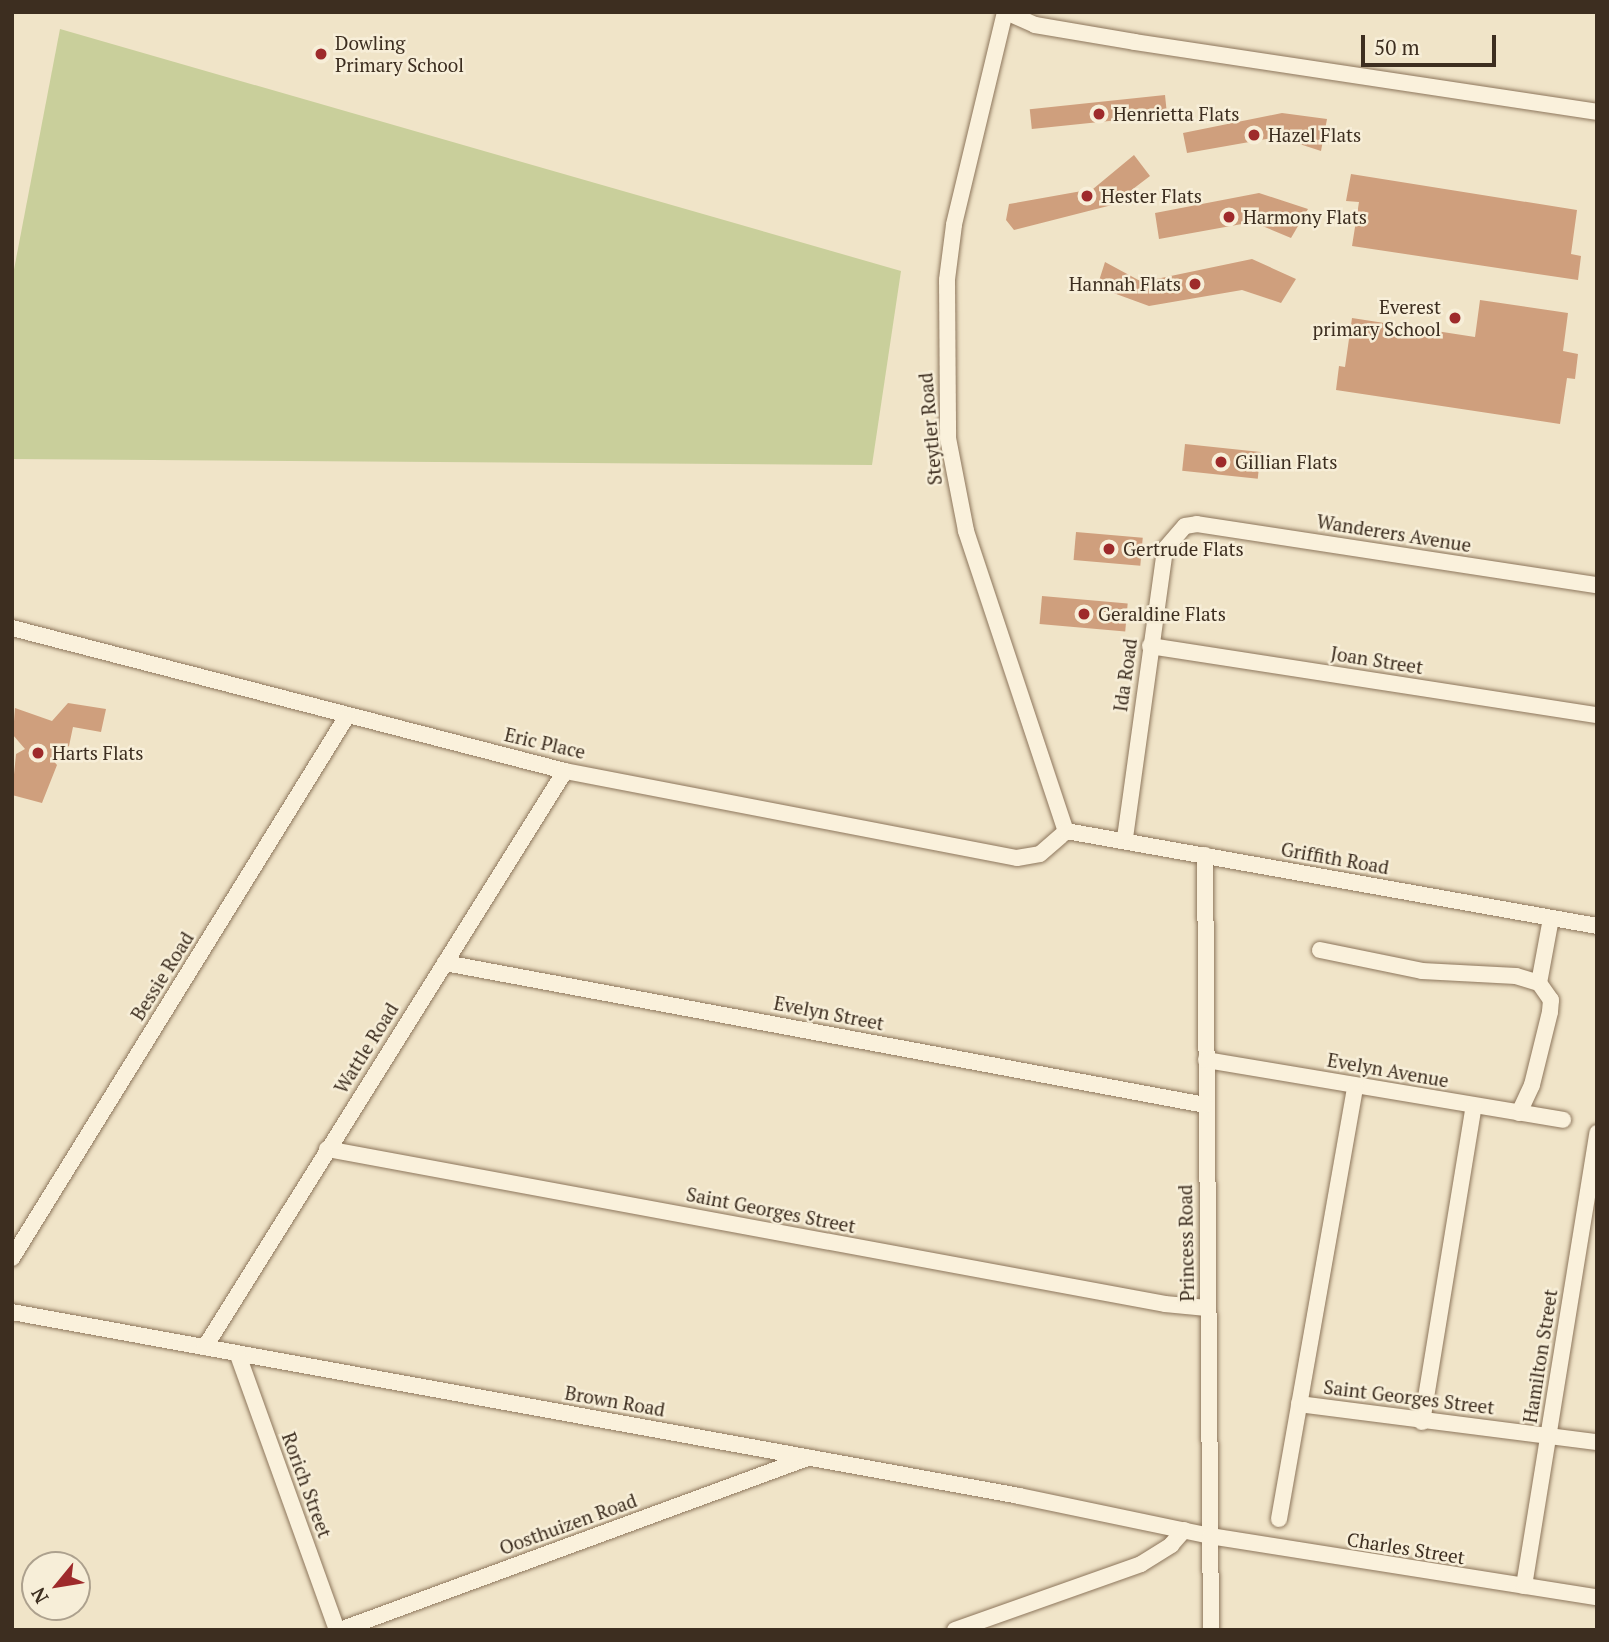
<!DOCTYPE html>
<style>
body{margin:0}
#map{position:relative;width:1609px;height:1642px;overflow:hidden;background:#f0e4c8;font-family:"PT Serif",serif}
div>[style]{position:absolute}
.green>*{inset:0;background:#c9cf9b}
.building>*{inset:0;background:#cf9f7d;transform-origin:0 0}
.roads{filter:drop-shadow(0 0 2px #8d765c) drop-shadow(0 0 2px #8d765c)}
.street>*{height:16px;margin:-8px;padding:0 8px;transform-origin:8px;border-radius:8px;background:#faf1dc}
.dots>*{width:19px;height:19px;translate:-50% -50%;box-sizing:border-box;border:4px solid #f7eed8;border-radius:50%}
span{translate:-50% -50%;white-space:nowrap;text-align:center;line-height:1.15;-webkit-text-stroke:5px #f7eed8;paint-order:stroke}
.poi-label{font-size:19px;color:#3d2e20}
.left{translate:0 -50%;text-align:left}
.right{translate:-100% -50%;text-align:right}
.street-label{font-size:19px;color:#3d2e20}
.frame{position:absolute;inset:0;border:14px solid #3d2e20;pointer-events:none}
.north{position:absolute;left:21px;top:1551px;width:70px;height:70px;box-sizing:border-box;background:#f7eed8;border:2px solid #ada18e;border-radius:50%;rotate:240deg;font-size:19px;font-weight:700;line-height:28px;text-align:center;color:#3d2e20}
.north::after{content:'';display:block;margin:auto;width:24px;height:32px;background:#9e2a2b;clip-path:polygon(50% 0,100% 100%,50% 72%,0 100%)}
.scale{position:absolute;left:1361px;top:35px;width:135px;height:32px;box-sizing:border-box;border:4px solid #3d2e20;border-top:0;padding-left:9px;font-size:21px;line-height:24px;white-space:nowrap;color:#3d2e20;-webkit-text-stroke:5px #f7eed8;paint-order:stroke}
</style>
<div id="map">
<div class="green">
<i style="clip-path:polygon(60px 29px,901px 271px,872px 465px,12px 459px,12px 280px)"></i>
</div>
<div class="building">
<i style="left:1165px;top:95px;width:20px;height:136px;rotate:84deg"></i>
<i style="clip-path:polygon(1282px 113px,1327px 119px,1321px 151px,1278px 137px,1187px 153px,1183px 133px)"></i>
<i style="clip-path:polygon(1134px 155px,1150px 176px,1112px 205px,1014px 230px,1006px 220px,1009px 204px,1093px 189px)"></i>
<i style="clip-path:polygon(1351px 174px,1577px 210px,1571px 254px,1581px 256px,1578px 280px,1352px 246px,1359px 202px,1346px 201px)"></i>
<i style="clip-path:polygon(1259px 193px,1308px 209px,1291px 238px,1253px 222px,1159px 239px,1155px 213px)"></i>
<i style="clip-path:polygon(1252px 259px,1296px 279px,1281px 303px,1242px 290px,1149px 306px,1097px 287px,1105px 262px,1142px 282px)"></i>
<i style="clip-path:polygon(1480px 300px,1568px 313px,1563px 351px,1578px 354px,1575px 379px,1567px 378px,1560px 424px,1336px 390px,1339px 366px,1345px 367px,1352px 318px,1475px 337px)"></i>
<i style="left:1185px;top:444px;width:76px;height:27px;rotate:6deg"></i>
<i style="left:1076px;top:532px;width:67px;height:28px;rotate:5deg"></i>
<i style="left:1042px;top:596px;width:86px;height:28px;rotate:5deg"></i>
<i style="clip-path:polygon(68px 703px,106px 709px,101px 732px,73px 727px,69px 746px,51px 758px,57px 765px,42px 803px,12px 795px,16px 754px,25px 749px,13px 735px,15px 708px,52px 721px)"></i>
</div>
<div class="roads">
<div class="street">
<i style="left:1005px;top:12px;width:219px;rotate:103.5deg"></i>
<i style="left:954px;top:225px;width:55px;rotate:97.3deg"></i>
<i style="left:947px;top:280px;width:158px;rotate:89.6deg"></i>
<i style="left:948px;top:438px;width:95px;rotate:79deg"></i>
<i style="left:966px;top:531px;width:316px;rotate:71.6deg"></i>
<i style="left:1006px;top:12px;width:32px;rotate:24deg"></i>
<i style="left:1035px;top:25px;width:101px;rotate:9.6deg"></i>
<i style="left:1135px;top:42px;width:467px;rotate:8.6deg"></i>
<i style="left:12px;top:628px;width:571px;rotate:14.5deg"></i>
<i style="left:565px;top:771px;width:460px;rotate:10.9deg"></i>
<i style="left:1017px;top:858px;width:23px;rotate:-10deg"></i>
<i style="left:1040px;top:854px;width:35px;rotate:-41deg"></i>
<i style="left:1150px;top:646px;width:452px;rotate:8.8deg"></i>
<i style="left:1066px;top:831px;width:539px;rotate:10.14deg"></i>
<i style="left:1125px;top:838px;width:292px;rotate:-82.1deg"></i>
<i style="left:1165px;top:549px;width:30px;rotate:-49deg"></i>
<i style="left:1185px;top:526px;width:12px;rotate:-9deg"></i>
<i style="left:1197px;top:524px;width:405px;rotate:8.7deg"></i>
<i style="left:1205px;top:855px;width:775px;rotate:89.56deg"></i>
<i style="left:1320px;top:950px;width:104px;rotate:11.6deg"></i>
<i style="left:1422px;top:971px;width:94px;rotate:3deg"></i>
<i style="left:1516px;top:976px;width:24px;rotate:17deg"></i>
<i style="left:1539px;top:983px;width:21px;rotate:55deg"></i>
<i style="left:1551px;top:1000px;width:12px;rotate:95deg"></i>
<i style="left:1550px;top:1012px;width:75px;rotate:103.9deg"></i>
<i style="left:1532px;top:1085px;width:31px;rotate:115deg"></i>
<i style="left:445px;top:963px;width:773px;rotate:10.58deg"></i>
<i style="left:1539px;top:983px;width:66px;rotate:-79.5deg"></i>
<i style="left:1206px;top:1060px;width:362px;rotate:9.5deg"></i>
<i style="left:327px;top:1149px;width:852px;rotate:10.48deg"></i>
<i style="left:1165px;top:1304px;width:42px;rotate:5.4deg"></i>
<i style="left:12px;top:1258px;width:637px;rotate:-58.28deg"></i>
<i style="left:12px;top:1312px;width:1024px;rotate:10.35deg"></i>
<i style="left:1019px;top:1496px;width:195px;rotate:11.8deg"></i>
<i style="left:1210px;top:1536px;width:392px;rotate:9deg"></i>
<i style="left:205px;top:1347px;width:679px;rotate:-57.99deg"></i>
<i style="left:238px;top:1355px;width:292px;rotate:70.2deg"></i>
<i style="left:1299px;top:1404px;width:300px;rotate:7.3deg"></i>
<i style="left:1422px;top:1422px;width:320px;rotate:-80.7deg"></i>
<i style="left:1279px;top:1519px;width:440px;rotate:-80deg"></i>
<i style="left:1524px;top:1586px;width:459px;rotate:-80.8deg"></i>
<i style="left:340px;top:1630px;width:499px;rotate:-20.2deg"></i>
<i style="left:955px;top:1630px;width:197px;rotate:-19.5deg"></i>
<i style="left:1141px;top:1564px;width:36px;rotate:-32deg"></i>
<i style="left:1171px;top:1545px;width:20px;rotate:-49deg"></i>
</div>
</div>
<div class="dots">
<i style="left:321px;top:54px;background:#9e2a2b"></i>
<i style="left:1099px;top:114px;background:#9e2a2b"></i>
<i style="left:1254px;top:135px;background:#9e2a2b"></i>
<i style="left:1087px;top:196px;background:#9e2a2b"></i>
<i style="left:1229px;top:217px;background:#9e2a2b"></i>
<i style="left:1195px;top:284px;background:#9e2a2b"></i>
<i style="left:1455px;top:318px;background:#9e2a2b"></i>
<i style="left:1221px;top:462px;background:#9e2a2b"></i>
<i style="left:1109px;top:549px;background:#9e2a2b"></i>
<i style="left:1084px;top:614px;background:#9e2a2b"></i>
<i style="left:38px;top:753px;background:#9e2a2b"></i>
</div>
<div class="poi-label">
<span class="left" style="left:335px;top:54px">Dowling<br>Primary School</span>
<span class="left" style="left:1113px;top:114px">Henrietta Flats</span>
<span class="left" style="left:1268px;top:135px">Hazel Flats</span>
<span class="left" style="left:1101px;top:196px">Hester Flats</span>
<span class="left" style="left:1243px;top:217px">Harmony Flats</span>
<span class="right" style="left:1181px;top:284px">Hannah Flats</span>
<span class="right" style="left:1441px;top:318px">Everest<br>primary School</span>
<span class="left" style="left:1235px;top:462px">Gillian Flats</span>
<span class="left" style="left:1123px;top:549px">Gertrude Flats</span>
<span class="left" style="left:1098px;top:614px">Geraldine Flats</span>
<span class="left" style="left:52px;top:753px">Harts Flats</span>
</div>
<div class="street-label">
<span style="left:930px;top:429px;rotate:-95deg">Steytler Road</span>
<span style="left:1394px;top:533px;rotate:9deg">Wanderers Avenue</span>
<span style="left:1377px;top:660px;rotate:9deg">Joan Street</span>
<span style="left:1125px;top:675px;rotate:-82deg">Ida Road</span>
<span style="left:545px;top:743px;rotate:13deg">Eric Place</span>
<span style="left:1335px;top:858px;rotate:10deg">Griffith Road</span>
<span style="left:162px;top:976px;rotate:-58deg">Bessie Road</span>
<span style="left:829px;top:1013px;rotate:11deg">Evelyn Street</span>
<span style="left:366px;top:1048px;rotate:-58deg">Wattle Road</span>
<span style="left:1388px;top:1070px;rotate:10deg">Evelyn Avenue</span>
<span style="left:771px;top:1210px;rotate:11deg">Saint Georges Street</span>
<span style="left:1186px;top:1243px;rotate:-91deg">Princess Road</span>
<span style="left:1540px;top:1356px;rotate:-81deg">Hamilton Street</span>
<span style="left:1409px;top:1397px;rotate:7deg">Saint Georges Street</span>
<span style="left:615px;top:1401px;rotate:10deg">Brown Road</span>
<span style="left:307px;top:1485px;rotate:70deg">Rorich Street</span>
<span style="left:568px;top:1524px;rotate:-20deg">Oosthuizen Road</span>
<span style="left:1406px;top:1548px;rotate:9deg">Charles Street</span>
</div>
<div class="frame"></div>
<div class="north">N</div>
<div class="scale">50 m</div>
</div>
